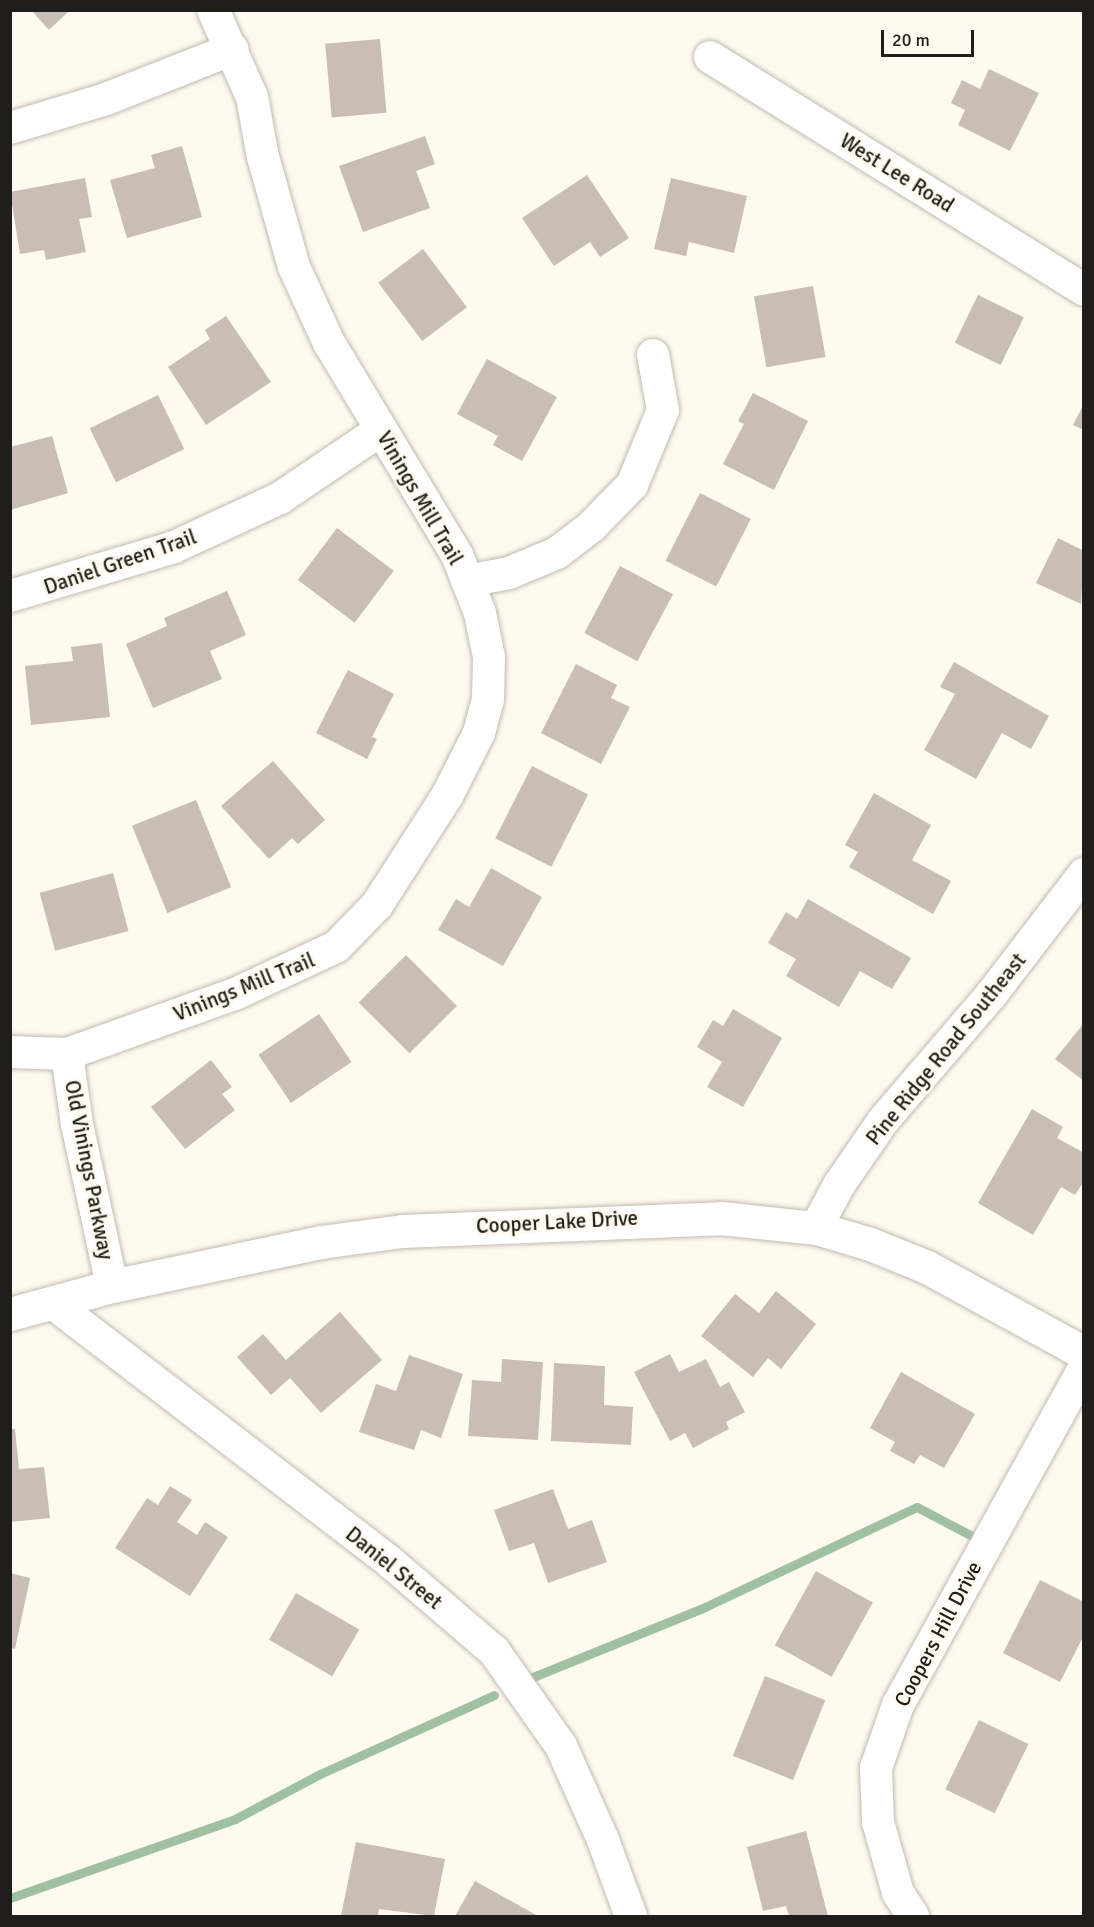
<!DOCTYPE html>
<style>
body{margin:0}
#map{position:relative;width:1094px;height:1927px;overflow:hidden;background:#fefaf0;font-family:Signika,sans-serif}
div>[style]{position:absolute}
.stream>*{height:9px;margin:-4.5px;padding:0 4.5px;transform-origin:4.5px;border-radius:4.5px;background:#9fc1a1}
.building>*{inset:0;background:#c9bdb5;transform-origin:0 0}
.roads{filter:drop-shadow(0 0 2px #c1bbaf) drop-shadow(0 0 2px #c1bbaf)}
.street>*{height:32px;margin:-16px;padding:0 16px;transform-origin:16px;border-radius:16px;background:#fff}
.secondary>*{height:33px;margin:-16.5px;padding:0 16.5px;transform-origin:16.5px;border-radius:16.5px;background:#fff}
span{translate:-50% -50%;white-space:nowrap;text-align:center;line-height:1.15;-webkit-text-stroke:6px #fefaf0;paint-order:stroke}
.street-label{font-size:21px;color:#201e1a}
.frame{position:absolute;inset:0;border:12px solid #201e1a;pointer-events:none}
.scale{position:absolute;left:881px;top:30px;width:93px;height:27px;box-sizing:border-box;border:3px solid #201e1a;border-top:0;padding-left:8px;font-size:18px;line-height:21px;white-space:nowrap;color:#201e1a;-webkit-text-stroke:4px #fefaf0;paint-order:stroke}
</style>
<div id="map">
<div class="stream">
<i style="left:533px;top:1677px;width:186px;rotate:-22.1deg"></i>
<i style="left:705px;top:1607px;width:234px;rotate:-25.3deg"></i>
<i style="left:917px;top:1507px;width:60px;rotate:27.8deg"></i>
<i style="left:10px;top:1898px;width:238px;rotate:-19.3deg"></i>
<i style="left:235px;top:1819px;width:96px;rotate:-27.9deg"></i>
<i style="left:320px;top:1774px;width:191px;rotate:-24.4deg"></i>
</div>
<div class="building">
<i style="clip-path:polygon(31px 10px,70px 10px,49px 30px)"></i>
<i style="left:380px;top:39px;width:74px;height:55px;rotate:85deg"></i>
<i style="clip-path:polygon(989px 69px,1039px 93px,1010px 151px,958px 125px,965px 110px,951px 103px,962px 80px,980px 89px)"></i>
<i style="clip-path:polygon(425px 136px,435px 164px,416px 171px,430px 208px,363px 232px,339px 166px)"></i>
<i style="clip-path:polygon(182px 146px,202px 217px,127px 238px,110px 180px,155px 168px,151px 155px)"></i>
<i style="clip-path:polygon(587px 175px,629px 238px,600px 257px,590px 242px,554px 266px,522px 218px)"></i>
<i style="clip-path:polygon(85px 178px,92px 217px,79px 219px,86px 252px,46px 260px,44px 250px,20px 254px,10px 192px)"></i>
<i style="clip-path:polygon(671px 178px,747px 196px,734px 253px,689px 242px,686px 256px,654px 249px)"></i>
<i style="left:423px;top:249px;width:73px;height:56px;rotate:53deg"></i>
<i style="left:813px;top:286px;width:72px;height:60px;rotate:80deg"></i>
<i style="left:978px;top:295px;width:51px;height:53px;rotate:26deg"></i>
<i style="clip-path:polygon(226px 316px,271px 382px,206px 425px,168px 367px,210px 339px,205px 330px)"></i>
<i style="clip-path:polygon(487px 359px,557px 397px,522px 461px,493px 445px,498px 436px,457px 414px)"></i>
<i style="clip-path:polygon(753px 393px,808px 421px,774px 490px,723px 464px,744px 424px,738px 421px)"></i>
<i style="left:158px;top:395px;width:60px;height:76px;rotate:64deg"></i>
<i style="clip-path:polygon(1084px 404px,1084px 430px,1073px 425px)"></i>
<i style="clip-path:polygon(52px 436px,68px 493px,10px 510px,10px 447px)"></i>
<i style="left:700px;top:493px;width:57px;height:76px;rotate:27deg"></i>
<i style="left:337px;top:528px;width:71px;height:65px;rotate:37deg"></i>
<i style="clip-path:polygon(1058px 538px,1084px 551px,1081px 604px,1036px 583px)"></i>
<i style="left:620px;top:566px;width:60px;height:76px;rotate:28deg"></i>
<i style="clip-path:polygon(227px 591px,246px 635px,210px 651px,222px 679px,153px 708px,126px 644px,167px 626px,164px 618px)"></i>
<i style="clip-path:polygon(102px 643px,110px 717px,31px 725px,25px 666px,73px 661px,71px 647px)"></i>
<i style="clip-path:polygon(954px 662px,1049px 716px,1031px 749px,1002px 733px,976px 779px,924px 750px,955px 694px,940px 687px)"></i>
<i style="clip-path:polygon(576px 664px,617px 685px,611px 698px,630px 707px,601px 764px,541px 733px)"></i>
<i style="clip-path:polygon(348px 670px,394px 694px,372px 737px,377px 739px,367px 759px,316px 733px)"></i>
<i style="clip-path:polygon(273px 761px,325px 820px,298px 844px,292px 838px,269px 859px,221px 806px)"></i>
<i style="left:532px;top:766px;width:63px;height:81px;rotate:27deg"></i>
<i style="clip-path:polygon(874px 793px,931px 825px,912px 860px,951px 881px,933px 914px,849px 867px,858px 852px,845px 845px)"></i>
<i style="left:196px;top:800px;width:94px;height:69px;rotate:68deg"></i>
<i style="clip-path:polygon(491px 868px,542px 897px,503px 966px,438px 930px,456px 899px,469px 907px)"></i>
<i style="left:113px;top:873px;width:60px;height:76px;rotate:75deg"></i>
<i style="clip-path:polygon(808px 899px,911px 958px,892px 989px,860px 971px,839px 1007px,786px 976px,796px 959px,768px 943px,786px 912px,797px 919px)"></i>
<i style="left:406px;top:955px;width:72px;height:67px;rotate:45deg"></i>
<i style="clip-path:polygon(733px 1009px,782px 1038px,743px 1107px,707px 1087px,722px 1062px,697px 1047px,713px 1020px,723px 1026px)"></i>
<i style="left:319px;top:1014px;width:58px;height:73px;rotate:56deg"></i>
<i style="clip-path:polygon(1084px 1023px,1084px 1081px,1055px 1059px)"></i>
<i style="clip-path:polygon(211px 1060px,232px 1087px,222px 1094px,235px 1110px,185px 1149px,151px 1107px)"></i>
<i style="clip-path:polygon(1032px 1109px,1063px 1127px,1057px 1138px,1084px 1153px,1084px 1181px,1075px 1195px,1061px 1187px,1033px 1235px,978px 1203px)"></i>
<i style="clip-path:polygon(776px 1291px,816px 1324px,781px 1369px,768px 1358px,753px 1377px,701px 1336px,735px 1294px,759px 1313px)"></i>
<i style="clip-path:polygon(340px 1312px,382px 1360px,321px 1413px,290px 1378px,271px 1395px,237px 1357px,263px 1334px,286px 1360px)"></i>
<i style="clip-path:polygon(670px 1354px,679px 1372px,706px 1359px,720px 1387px,729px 1382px,745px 1412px,726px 1422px,729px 1429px,693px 1448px,685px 1433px,670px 1441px,634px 1372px)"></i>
<i style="clip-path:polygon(409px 1355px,463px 1374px,441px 1438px,421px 1430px,414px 1450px,359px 1432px,376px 1384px,396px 1391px)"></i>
<i style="clip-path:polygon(502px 1359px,543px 1362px,538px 1440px,468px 1436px,472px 1380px,501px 1382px)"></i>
<i style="clip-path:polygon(554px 1363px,605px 1366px,604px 1405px,633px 1407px,631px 1445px,551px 1441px)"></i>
<i style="clip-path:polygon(901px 1372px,975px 1414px,944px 1468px,920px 1455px,914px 1464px,890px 1451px,895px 1442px,870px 1428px)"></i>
<i style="clip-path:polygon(10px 1429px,15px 1429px,19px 1469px,44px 1467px,50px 1518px,10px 1522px)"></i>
<i style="clip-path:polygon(170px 1486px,192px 1500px,177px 1522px,197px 1535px,205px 1522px,228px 1537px,190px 1596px,115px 1548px,147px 1498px,158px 1505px)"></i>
<i style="clip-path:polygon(553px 1489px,568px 1529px,592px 1520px,607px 1562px,548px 1583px,534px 1543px,509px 1551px,494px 1510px)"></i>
<i style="left:816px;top:1571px;width:65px;height:85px;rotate:29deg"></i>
<i style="clip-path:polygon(10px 1573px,30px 1578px,15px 1649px,10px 1648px)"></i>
<i style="clip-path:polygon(1040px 1580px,1084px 1602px,1084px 1635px,1060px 1682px,1003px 1653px)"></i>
<i style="left:296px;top:1593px;width:73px;height:54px;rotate:30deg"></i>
<i style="left:765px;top:1676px;width:65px;height:86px;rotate:22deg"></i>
<i style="left:979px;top:1720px;width:55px;height:77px;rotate:26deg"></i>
<i style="clip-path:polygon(806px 1831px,828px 1916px,789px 1916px,786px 1906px,763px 1911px,747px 1847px)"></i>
<i style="clip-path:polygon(356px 1842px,445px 1859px,434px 1916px,379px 1909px,378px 1916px,341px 1916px)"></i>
<i style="clip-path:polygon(475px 1881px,538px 1916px,455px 1916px)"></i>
</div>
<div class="roads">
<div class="street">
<i style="left:710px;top:57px;width:441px;rotate:31.9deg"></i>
<i style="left:10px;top:128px;width:100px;rotate:-16.8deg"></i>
<i style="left:106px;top:99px;width:136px;rotate:-21.5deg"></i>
<i style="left:467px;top:581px;width:43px;rotate:-10.8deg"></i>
<i style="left:509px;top:573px;width:52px;rotate:-22.6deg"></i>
<i style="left:557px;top:553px;width:43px;rotate:-37.4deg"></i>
<i style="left:591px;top:527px;width:59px;rotate:-45.7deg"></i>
<i style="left:632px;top:485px;width:81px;rotate:-67.5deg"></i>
<i style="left:663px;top:410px;width:56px;rotate:-100.3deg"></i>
<i style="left:10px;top:596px;width:171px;rotate:-16.6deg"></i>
<i style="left:174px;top:547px;width:117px;rotate:-24.8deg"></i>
<i style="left:280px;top:498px;width:122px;rotate:-34deg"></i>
<i style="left:10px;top:1052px;width:57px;rotate:2deg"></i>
<i style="left:67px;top:1054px;width:178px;rotate:-19.7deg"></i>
<i style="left:235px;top:994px;width:111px;rotate:-25deg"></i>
<i style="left:336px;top:947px;width:59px;rotate:-45.7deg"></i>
<i style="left:377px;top:905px;width:130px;rotate:-57.3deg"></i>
<i style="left:447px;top:796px;width:71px;rotate:-63.1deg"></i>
<i style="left:479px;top:733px;width:35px;rotate:-75deg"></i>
<i style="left:488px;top:699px;width:42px;rotate:-88.6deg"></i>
<i style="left:489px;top:657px;width:45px;rotate:-101.6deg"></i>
<i style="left:480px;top:613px;width:62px;rotate:-111.6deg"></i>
<i style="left:457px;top:555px;width:248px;rotate:-121.1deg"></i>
<i style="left:329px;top:343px;width:84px;rotate:-114.7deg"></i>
<i style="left:294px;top:267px;width:114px;rotate:-105.7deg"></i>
<i style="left:263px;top:157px;width:61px;rotate:-100.4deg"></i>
<i style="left:252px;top:97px;width:95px;rotate:-114.1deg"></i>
<i style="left:67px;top:1054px;width:71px;rotate:81.9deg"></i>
<i style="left:77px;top:1124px;width:166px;rotate:77.8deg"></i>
<i style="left:816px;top:1228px;width:49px;rotate:-61.9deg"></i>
<i style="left:839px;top:1185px;width:78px;rotate:-55.5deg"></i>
<i style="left:883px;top:1121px;width:166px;rotate:-49.4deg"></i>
<i style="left:991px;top:995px;width:153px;rotate:-52.5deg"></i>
<i style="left:54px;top:1304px;width:424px;rotate:37.5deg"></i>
<i style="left:390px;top:1562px;width:137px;rotate:40.6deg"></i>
<i style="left:494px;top:1651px;width:116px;rotate:54.8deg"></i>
<i style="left:561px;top:1746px;width:103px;rotate:65.9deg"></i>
<i style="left:603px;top:1840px;width:81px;rotate:69.8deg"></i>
<i style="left:913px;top:1916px;width:27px;rotate:-123deg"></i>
<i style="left:898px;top:1893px;width:74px;rotate:-105.7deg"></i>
<i style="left:878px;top:1822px;width:54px;rotate:-92.1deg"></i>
<i style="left:876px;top:1768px;width:67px;rotate:-70.8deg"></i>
<i style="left:898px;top:1705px;width:385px;rotate:-61.1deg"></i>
</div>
<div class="secondary">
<i style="left:10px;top:1314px;width:106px;rotate:-15.4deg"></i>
<i style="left:112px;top:1286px;width:214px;rotate:-11.9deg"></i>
<i style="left:321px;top:1242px;width:82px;rotate:-7.7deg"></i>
<i style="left:402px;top:1231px;width:319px;rotate:-2.3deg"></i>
<i style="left:721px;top:1218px;width:96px;rotate:6deg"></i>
<i style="left:816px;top:1228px;width:56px;rotate:16.5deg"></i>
<i style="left:870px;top:1244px;width:61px;rotate:22deg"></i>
<i style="left:927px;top:1267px;width:179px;rotate:28.7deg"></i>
</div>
</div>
<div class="street-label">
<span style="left:897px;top:173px;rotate:32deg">West Lee Road</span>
<span style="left:420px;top:498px;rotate:60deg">Vinings Mill Trail</span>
<span style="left:120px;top:562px;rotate:-19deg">Daniel Green Trail</span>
<span style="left:244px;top:987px;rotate:-22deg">Vinings Mill Trail</span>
<span style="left:946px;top:1049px;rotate:-51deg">Pine Ridge Road Southeast</span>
<span style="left:89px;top:1170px;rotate:79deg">Old Vinings Parkway</span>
<span style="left:557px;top:1222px;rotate:-3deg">Cooper Lake Drive</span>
<span style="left:394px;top:1568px;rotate:39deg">Daniel Street</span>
<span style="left:938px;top:1634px;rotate:-62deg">Coopers Hill Drive</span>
</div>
<div class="frame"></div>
<div class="scale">20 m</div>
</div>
